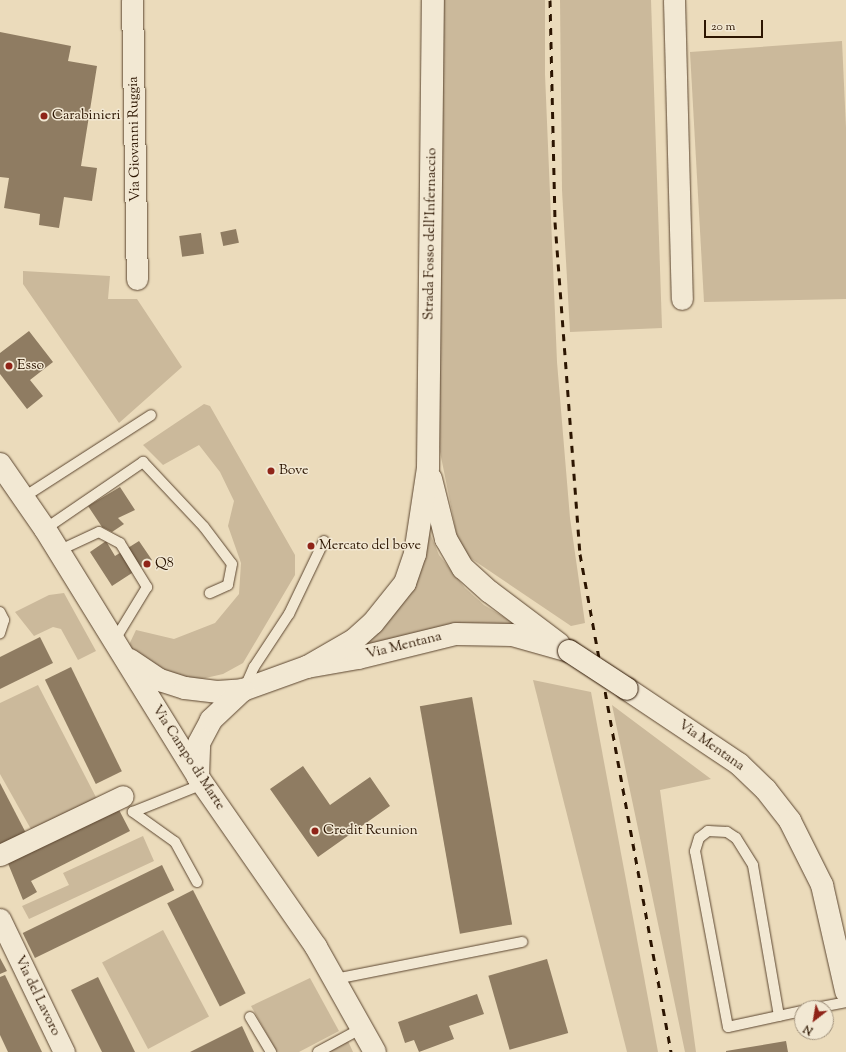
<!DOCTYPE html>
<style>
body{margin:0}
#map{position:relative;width:846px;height:1052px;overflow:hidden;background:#ebdbbb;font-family:"Sorts Mill Goudy",serif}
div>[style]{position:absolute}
.green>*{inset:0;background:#cbb99b;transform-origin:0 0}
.building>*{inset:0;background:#8f7c62;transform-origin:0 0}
.roads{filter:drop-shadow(0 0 1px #5c4630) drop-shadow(0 0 1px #5c4630)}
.lane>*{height:10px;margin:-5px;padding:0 5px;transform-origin:5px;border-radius:5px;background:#f2e8d3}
.street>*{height:21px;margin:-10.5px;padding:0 10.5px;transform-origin:10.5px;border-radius:10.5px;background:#f2e8d3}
.secondary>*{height:22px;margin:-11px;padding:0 11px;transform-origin:11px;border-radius:11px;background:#f2e8d3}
.rail>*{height:3px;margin-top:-1.5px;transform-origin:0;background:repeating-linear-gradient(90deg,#2c1501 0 7px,transparent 0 14px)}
.bridges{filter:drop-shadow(0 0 1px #2c1501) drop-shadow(0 0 1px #2c1501)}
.secondary-bridge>*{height:22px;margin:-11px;padding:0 11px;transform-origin:11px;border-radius:11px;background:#f2e8d3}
.dots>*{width:11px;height:11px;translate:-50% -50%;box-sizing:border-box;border:2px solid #f2e8d3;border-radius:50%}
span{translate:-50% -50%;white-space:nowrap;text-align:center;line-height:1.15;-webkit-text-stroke:3px #f2e8d3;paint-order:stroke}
.poi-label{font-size:14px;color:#2c1501}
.left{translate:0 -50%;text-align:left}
.street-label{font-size:14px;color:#2c1501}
.north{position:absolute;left:794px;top:1000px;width:40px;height:40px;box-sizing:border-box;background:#f2e8d3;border:1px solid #a3947f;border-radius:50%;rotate:211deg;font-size:11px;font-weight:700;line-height:16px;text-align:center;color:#2c1501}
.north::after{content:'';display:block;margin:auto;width:14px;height:18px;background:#8f2418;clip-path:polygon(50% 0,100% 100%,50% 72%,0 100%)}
.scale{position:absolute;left:704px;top:20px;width:59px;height:18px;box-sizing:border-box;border:2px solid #2c1501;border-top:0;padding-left:5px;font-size:12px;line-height:14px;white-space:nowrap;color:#2c1501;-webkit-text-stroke:3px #f2e8d3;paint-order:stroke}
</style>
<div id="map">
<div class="green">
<i style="clip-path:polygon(438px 0,545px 0,545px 74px,557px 362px,570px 518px,585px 623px,571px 626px,460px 551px,435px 427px)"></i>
<i style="clip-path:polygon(560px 0,651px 0,662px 328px,570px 332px,562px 190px)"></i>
<i style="clip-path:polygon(842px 41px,846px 128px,846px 299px,704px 302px,690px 52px)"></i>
<i style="clip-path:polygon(23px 271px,110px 276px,108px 299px,137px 299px,182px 367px,119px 423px,23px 284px)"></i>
<i style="clip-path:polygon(204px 404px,210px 406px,295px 555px,295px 575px,243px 663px,223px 674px,197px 680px,157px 671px,127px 649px,136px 630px,174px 639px,215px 623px,239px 594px,241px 563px,228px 526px,234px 501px,220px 472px,199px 445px,163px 465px,143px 445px)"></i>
<i style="clip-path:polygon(429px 531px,439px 555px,465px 588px,484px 605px,525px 630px,500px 624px,466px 623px,351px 652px,373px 636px,405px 601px,415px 585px)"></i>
<i style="clip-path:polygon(64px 593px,96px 651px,78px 660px,61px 629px,53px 627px,34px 636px,15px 612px,49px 595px)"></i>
<i style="clip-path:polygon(533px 680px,591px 692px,658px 1052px,627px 1052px)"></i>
<i style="clip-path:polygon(38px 685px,99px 803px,32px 831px,0 774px,0 703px)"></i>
<i style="clip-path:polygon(612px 705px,711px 779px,660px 790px,696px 1052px,685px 1052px)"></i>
<i style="clip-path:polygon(143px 836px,154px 861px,29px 919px,22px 906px,69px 885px,63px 873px)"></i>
<i style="left:163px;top:930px;width:98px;height:69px;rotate:62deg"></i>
<i style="clip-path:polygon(310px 978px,339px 1031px,299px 1052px,277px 1052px,251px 1006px)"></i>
<i style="clip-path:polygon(347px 1039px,353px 1052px,324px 1052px)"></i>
</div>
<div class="building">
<i style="clip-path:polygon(0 32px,71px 46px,68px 61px,97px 66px,81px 166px,97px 168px,92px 201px,64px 197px,59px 228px,39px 225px,40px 214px,4px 208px,9px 178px,0 177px)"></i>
<i style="left:236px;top:229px;width:14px;height:16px;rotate:78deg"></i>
<i style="left:201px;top:233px;width:21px;height:22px;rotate:82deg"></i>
<i style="clip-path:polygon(29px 331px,53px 362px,30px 380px,43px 396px,27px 409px,0 374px,0 353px)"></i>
<i style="clip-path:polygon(120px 487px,135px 510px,118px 518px,124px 524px,112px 532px,102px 527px,88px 506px)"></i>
<i style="clip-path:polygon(106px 541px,115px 556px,139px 541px,152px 560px,112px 586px,90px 552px)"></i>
<i style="clip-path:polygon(40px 637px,53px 663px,0 689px,0 657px)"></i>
<i style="left:71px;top:667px;width:116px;height:29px;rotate:64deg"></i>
<i style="left:472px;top:697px;width:231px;height:53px;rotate:80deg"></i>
<i style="clip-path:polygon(303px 766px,330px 805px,370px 777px,390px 806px,318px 857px,270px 789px)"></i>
<i style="clip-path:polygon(0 783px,28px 837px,0 844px)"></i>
<i style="clip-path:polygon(117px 806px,130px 831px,31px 881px,37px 892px,23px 900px,7px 861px)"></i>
<i style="left:162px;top:865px;width:28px;height:155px;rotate:64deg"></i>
<i style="left:193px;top:890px;width:116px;height:29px;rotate:63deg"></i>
<i style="clip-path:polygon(0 958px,7px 971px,0 974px)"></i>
<i style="left:547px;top:959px;width:77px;height:61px;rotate:74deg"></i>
<i style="clip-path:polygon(5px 975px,42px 1052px,8px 1052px,0 1035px,0 977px)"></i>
<i style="clip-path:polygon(98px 977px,135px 1052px,102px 1052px,71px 990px)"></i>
<i style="clip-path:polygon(477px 994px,484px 1014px,449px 1026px,454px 1039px,419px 1052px,414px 1040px,405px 1043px,398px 1022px)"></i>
<i style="clip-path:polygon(242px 1026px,254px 1052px,190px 1052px)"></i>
<i style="clip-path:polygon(786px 1041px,788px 1052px,726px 1052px,726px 1051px)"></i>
</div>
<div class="roads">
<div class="lane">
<i style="left:24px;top:497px;width:151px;rotate:-32.8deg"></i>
<i style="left:45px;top:529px;width:119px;rotate:-34.4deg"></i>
<i style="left:143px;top:462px;width:89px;rotate:46.8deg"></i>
<i style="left:204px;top:527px;width:46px;rotate:52.9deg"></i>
<i style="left:232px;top:564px;width:21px;rotate:101deg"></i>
<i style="left:228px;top:585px;width:20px;rotate:156deg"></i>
<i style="left:58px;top:551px;width:45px;rotate:-24.9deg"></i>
<i style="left:99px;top:532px;width:24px;rotate:28deg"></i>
<i style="left:120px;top:543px;width:52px;rotate:58.5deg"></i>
<i style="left:147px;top:587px;width:63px;rotate:121.4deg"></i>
<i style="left:0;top:612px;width:9px;rotate:63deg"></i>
<i style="left:4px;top:620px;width:14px;rotate:107deg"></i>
<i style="left:245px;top:687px;width:22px;rotate:-66deg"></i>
<i style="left:254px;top:667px;width:64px;rotate:-56.6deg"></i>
<i style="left:289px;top:614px;width:81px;rotate:-64.4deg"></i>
<i style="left:197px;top:882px;width:46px;rotate:-118.8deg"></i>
<i style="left:175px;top:842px;width:52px;rotate:-144.5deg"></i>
<i style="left:133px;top:812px;width:75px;rotate:-21.8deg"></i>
<i style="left:335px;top:979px;width:191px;rotate:-11.2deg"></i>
<i style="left:816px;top:1008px;width:31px;rotate:-11deg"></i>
<i style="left:779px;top:1016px;width:153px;rotate:-99.8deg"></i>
<i style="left:753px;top:865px;width:32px;rotate:-122deg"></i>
<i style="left:736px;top:838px;width:11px;rotate:-146deg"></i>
<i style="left:727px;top:832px;width:19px;rotate:-177deg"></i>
<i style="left:708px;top:831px;width:11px;rotate:142deg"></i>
<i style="left:699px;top:838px;width:14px;rotate:107deg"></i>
<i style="left:695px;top:851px;width:179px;rotate:79.4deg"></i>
<i style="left:728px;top:1027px;width:76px;rotate:-12.2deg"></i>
<i style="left:250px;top:1017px;width:41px;rotate:59deg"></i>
<i style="left:318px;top:1052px;width:50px;rotate:-28.6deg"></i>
</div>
<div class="street">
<i style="left:132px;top:0;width:279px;rotate:89deg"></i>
<i style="left:674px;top:0;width:299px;rotate:88.5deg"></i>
<i style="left:0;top:855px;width:136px;rotate:-25.6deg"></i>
<i style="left:0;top:919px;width:148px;rotate:64.3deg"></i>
</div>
<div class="secondary">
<i style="left:0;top:464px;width:79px;rotate:55.3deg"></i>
<i style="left:45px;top:529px;width:291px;rotate:58.3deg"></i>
<i style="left:198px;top:777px;width:207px;rotate:55.2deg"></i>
<i style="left:316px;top:947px;width:120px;rotate:60.7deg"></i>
<i style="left:431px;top:479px;width:62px;rotate:76deg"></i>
<i style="left:446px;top:539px;width:34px;rotate:60deg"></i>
<i style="left:463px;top:568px;width:36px;rotate:42deg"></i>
<i style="left:490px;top:592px;width:86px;rotate:37deg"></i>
<i style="left:130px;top:660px;width:36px;rotate:34deg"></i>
<i style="left:160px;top:680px;width:26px;rotate:18deg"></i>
<i style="left:185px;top:688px;width:32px;rotate:7deg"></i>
<i style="left:217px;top:692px;width:26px;rotate:-4deg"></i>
<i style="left:243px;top:690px;width:68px;rotate:-19.8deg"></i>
<i style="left:307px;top:667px;width:52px;rotate:-10deg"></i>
<i style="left:358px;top:658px;width:101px;rotate:-13.8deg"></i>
<i style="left:456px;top:634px;width:56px;rotate:1deg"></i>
<i style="left:512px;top:635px;width:59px;rotate:15.7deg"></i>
<i style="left:307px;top:667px;width:54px;rotate:-29.9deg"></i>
<i style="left:354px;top:640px;width:25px;rotate:-42deg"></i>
<i style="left:373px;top:623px;width:51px;rotate:-51.3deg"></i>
<i style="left:405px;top:583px;width:31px;rotate:-71deg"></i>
<i style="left:415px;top:554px;width:87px;rotate:-81.4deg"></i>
<i style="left:428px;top:468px;width:468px;rotate:-89.4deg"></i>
<i style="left:627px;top:689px;width:135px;rotate:33.8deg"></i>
<i style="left:739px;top:764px;width:37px;rotate:44deg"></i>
<i style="left:766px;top:790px;width:39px;rotate:52deg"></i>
<i style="left:790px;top:821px;width:72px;rotate:63.4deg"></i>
<i style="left:822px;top:885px;width:109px;rotate:77.2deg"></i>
<i style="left:198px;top:777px;width:34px;rotate:-88deg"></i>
<i style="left:199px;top:743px;width:26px;rotate:-62deg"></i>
<i style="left:211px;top:720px;width:44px;rotate:-43.2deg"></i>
</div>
</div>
<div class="rail">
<i style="left:550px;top:0;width:222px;rotate:88.7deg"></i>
<i style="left:555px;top:222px;width:333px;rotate:85.7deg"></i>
<i style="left:580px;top:554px;width:506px;rotate:79.64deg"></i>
</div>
<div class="bridges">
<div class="secondary-bridge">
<i style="left:569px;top:651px;width:69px;rotate:33.2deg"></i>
</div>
</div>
<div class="dots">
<i style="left:44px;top:116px;background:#8f2418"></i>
<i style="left:9px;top:366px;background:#8f2418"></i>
<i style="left:271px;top:471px;background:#8f2418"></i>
<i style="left:311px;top:546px;background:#8f2418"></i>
<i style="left:147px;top:564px;background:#8f2418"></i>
<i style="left:315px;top:831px;background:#8f2418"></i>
</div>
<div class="poi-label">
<span class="left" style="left:52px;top:116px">Carabinieri</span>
<span class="left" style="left:17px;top:366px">Esso</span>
<span class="left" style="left:279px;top:471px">Bove</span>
<span class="left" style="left:319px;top:546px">Mercato del bove</span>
<span class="left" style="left:155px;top:564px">Q8</span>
<span class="left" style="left:323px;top:831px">Credit Reunion</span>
</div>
<div class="street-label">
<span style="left:135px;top:139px;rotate:-91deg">Via Giovanni Ruggia</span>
<span style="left:431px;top:234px;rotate:-89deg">Strada Fosso dell'Infernaccio</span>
<span style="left:404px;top:646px;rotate:-14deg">Via Mentana</span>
<span style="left:711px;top:746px;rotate:35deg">Via Mentana</span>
<span style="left:188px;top:758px;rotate:57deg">Via Campo di Marte</span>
<span style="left:37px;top:996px;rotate:64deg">Via del Lavoro</span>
</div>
<div class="north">N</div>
<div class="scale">20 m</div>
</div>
